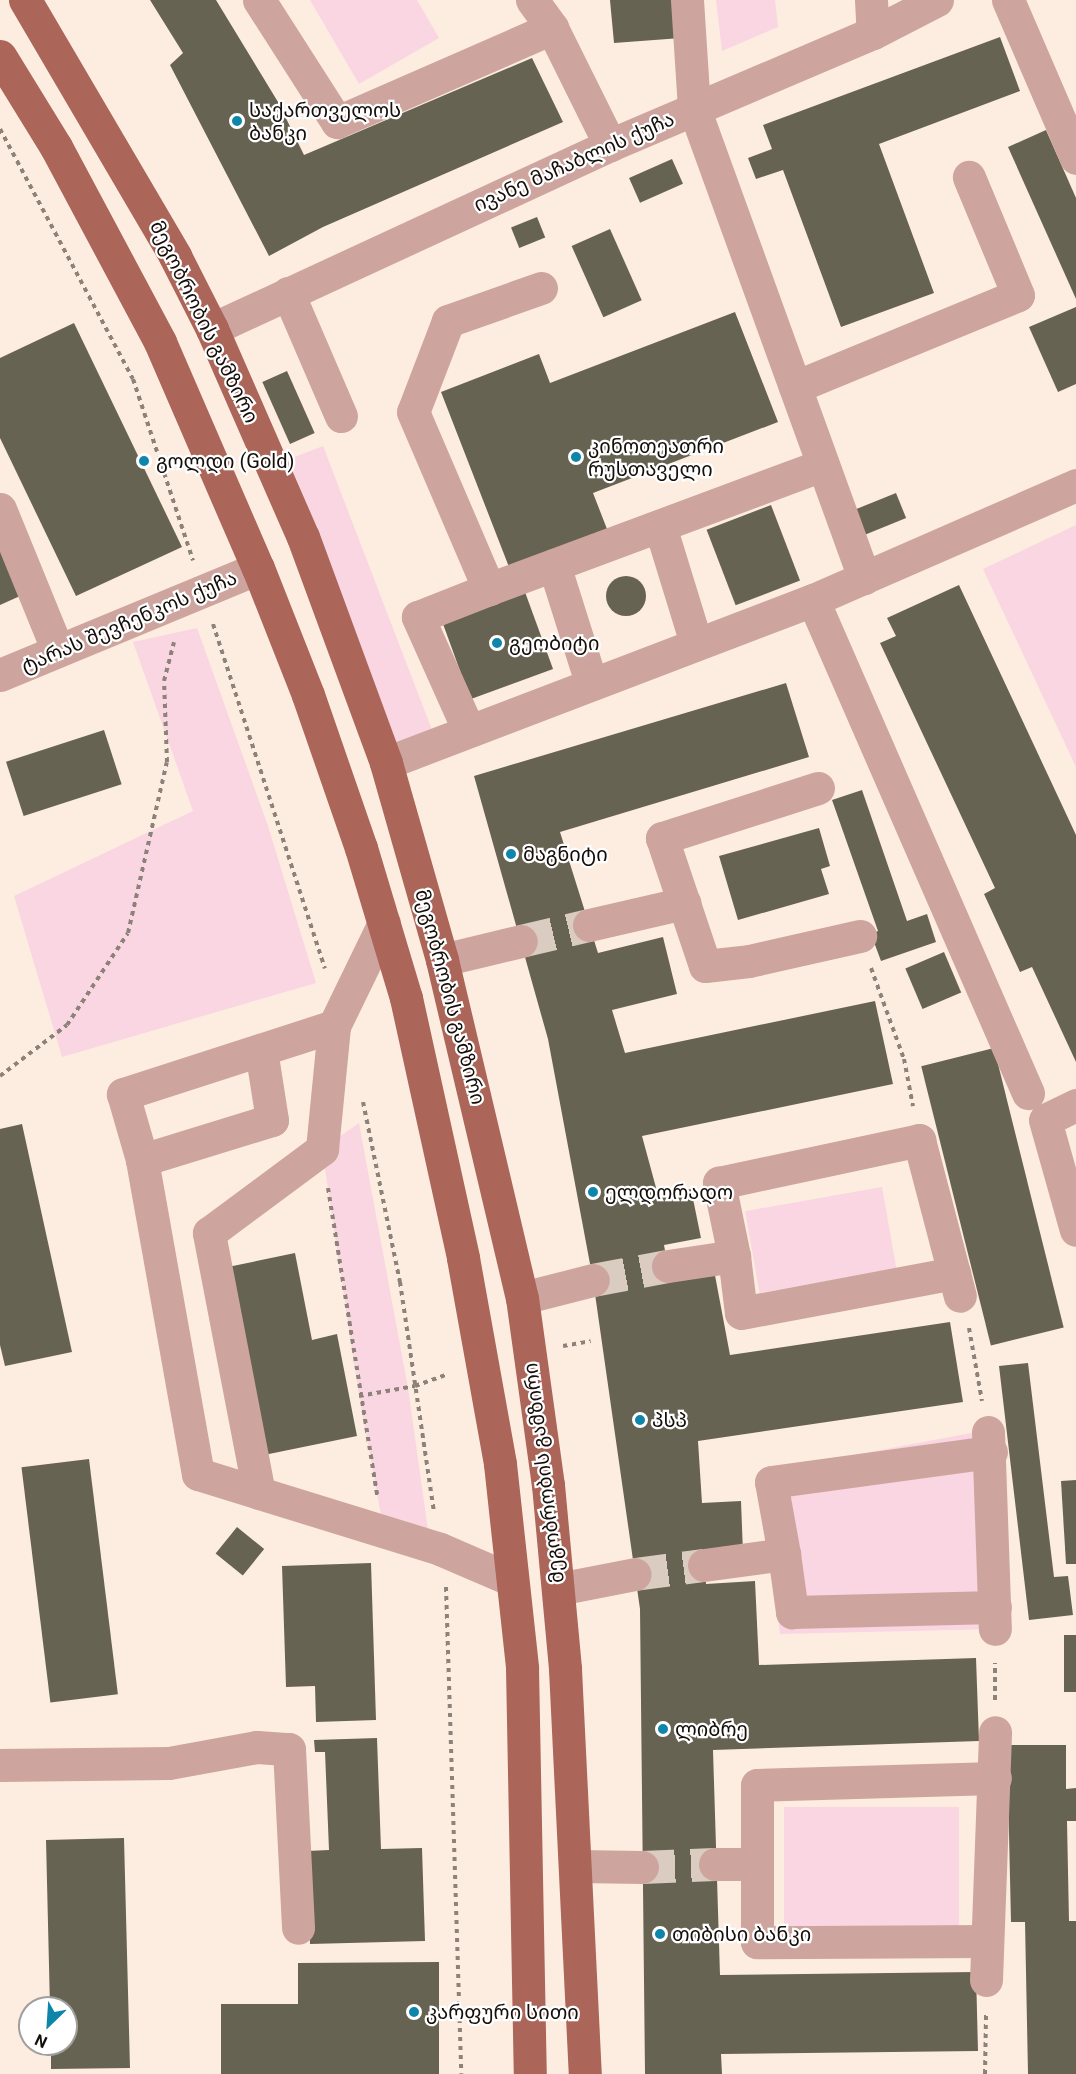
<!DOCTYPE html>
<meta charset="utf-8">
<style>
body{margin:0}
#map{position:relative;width:1076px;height:2074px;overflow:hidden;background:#fdede0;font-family:Roboto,"Noto Sans Georgian",sans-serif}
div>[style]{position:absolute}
.green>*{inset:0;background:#f9d6e1;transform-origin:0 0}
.building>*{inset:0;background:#676353;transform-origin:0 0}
.round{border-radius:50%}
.minor-tunnel>*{height:33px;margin-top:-16.5px;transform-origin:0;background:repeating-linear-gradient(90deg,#daccc0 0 33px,transparent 0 49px)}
.path>*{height:4px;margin-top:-2px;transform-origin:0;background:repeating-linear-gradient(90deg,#8c8279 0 4.5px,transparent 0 9px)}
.minor>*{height:33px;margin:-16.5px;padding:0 16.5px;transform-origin:16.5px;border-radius:16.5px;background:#cea59e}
.major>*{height:33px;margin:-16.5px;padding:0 16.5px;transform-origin:16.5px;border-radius:16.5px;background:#ab6559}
.dots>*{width:16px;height:16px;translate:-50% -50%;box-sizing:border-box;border:3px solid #fff;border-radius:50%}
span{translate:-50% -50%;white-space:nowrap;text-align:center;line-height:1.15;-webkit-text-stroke:4.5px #fff;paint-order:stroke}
.poi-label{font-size:20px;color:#140f0b}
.left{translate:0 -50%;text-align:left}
.street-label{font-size:20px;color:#140f0b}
.north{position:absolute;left:18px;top:1996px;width:60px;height:60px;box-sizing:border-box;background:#fff;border:2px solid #a19f9d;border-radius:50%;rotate:205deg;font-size:16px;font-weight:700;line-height:24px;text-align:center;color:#140f0b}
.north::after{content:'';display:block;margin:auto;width:21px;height:27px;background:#0e86aa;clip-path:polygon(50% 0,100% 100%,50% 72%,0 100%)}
</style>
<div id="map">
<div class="green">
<i style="clip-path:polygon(310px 0,417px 0,439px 38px,359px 84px)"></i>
<i style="clip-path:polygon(716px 0,775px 0,778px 27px,722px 51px)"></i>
<i style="left:323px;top:446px;width:304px;height:43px;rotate:69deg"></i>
<i style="clip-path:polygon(1076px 525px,1076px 767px,983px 569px)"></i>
<i style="clip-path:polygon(197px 628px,268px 826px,316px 983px,62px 1057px,14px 896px,193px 811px,133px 642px)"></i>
<i style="clip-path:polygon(359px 1123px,408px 1388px,428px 1530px,381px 1515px,359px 1396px,322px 1149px)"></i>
<i style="left:882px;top:1187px;width:83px;height:139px;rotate:80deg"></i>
<i style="clip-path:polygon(987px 1430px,995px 1629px,780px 1634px,759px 1473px)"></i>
<i style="left:784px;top:1807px;width:175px;height:120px"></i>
</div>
<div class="building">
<i style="clip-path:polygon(150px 0,216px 0,278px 102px,304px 155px,532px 58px,563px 122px,323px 227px,269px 256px,170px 65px,183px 53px)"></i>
<i style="clip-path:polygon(610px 0,677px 0,681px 38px,614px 43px)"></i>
<i style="clip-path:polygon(1000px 37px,1020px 91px,879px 144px,934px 293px,841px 327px,783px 170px,756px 179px,748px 158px,772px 149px,763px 125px)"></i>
<i style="clip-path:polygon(1046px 130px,1076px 198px,1076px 299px,1008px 147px)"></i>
<i style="left:672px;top:159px;width:27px;height:47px;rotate:66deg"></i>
<i style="left:537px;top:217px;width:22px;height:28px;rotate:68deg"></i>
<i style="left:610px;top:229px;width:78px;height:42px;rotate:66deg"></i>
<i style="clip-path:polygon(1076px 307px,1076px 384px,1058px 392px,1029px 327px)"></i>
<i style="clip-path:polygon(735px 312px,778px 422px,593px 493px,607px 529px,509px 567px,441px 392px,539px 354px,550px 383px)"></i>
<i style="clip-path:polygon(74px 323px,182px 547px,76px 596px,0 438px,0 358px)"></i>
<i style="left:287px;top:371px;width:68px;height:27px;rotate:66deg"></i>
<i style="left:896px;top:493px;width:27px;height:47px;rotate:68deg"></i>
<i style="left:771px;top:505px;width:81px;height:69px;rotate:69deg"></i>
<i style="clip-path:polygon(0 550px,20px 596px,0 605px)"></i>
<i class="round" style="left:606px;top:576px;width:40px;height:40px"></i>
<i style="clip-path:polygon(959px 585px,1076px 835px,1076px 1062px,1032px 967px,1020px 972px,984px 894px,995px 888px,880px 643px,896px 636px,887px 618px)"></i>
<i style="left:525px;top:592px;width:82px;height:88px;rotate:70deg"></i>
<i style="clip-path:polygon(786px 683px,809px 757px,560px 832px,598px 953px,663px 937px,677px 994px,612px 1010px,625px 1053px,875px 1001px,893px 1084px,642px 1136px,658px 1195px,691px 1189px,701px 1238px,664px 1245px,670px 1278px,714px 1270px,730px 1355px,950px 1322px,963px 1402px,698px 1441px,702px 1503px,741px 1501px,743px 1553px,704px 1554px,706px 1584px,755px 1581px,759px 1665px,976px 1658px,979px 1741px,713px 1750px,720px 1975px,976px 1972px,978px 2051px,721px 2054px,722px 2074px,645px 2074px,640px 1609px,593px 1280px,548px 1039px,474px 776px)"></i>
<i style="left:104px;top:730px;width:57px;height:103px;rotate:72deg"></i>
<i style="clip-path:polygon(862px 790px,907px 921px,927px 914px,936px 942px,881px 961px,871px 934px,878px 931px,832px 800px)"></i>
<i style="clip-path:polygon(819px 828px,830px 866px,821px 869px,829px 894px,738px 920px,719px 856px)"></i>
<i style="left:944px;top:952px;width:44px;height:42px;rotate:67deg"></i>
<i style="left:994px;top:1048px;width:288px;height:75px;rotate:76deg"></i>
<i style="clip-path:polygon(22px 1124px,72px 1352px,5px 1366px,0 1345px,0 1129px)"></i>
<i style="clip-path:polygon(295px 1253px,312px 1340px,337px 1334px,357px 1436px,264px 1455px,223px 1268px)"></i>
<i style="clip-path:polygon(1028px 1363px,1054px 1577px,1068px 1576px,1073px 1615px,1029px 1620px,999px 1366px)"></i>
<i style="left:89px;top:1459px;width:237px;height:68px;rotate:83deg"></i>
<i style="clip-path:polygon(1076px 1480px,1076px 1564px,1066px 1564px,1061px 1481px)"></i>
<i style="left:237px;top:1527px;width:35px;height:34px;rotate:39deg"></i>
<i style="clip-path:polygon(371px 1563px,376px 1720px,316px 1722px,315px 1686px,286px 1687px,282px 1566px)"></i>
<i style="left:1064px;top:1635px;width:12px;height:57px"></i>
<i style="clip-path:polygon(377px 1738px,381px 1849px,422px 1848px,425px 1941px,310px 1944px,307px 1851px,329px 1850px,325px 1752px,315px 1752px,314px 1740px)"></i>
<i style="clip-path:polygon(1007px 1745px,1066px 1745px,1066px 1789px,1076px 1788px,1076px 1821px,1067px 1821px,1069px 1921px,1076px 1921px,1076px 2074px,1028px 2074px,1025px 1922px,1011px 1922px)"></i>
<i style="clip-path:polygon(124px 1838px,130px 2068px,51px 2069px,51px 2044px,66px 2044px,66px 2008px,50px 2008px,46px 1840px)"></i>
<i style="clip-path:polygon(439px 1962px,439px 2074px,221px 2074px,221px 2004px,298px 2004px,298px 1963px)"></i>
</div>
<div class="minor-tunnel">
<i style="left:521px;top:941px;width:70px;rotate:-13.2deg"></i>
<i style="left:593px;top:1280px;width:76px;rotate:-10.6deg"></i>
<i style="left:635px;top:1574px;width:70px;rotate:-7.4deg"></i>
<i style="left:642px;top:1867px;width:73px;rotate:-2.4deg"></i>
</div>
<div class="path">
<i style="left:0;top:129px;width:283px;rotate:62deg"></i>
<i style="left:133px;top:379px;width:191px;rotate:71.7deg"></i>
<i style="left:213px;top:624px;width:362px;rotate:72deg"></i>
<i style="left:871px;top:968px;width:97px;rotate:70.1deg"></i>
<i style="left:904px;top:1059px;width:48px;rotate:79.2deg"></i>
<i style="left:0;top:1076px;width:84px;rotate:-37.3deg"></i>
<i style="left:67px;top:1025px;width:110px;rotate:-56.5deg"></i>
<i style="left:128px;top:933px;width:175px;rotate:-77.2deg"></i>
<i style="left:167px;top:762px;width:81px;rotate:-92.1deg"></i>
<i style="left:164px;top:681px;width:40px;rotate:-75.6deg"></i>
<i style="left:363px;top:1102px;width:184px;rotate:78.4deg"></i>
<i style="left:400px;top:1282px;width:232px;rotate:81.6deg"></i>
<i style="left:328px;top:1188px;width:311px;rotate:80.9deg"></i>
<i style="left:969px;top:1328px;width:74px;rotate:79.9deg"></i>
<i style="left:563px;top:1346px;width:28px;rotate:-10deg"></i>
<i style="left:359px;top:1396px;width:57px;rotate:-10.1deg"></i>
<i style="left:415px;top:1386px;width:35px;rotate:-20deg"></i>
<i style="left:446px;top:1587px;width:487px;rotate:88.2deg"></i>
<i style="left:995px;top:1700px;width:37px;rotate:-90deg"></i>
<i style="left:985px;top:2074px;width:60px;rotate:-89deg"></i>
</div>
<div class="minor">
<i style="left:259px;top:0;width:145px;rotate:57.4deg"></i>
<i style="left:337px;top:122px;width:235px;rotate:-23.6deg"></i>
<i style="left:532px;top:0;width:34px;rotate:54deg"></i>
<i style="left:552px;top:28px;width:131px;rotate:63.6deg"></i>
<i style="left:687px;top:0;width:108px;rotate:86.3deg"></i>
<i style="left:694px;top:108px;width:500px;rotate:70.1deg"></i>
<i style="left:871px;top:0;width:33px;rotate:87deg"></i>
<i style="left:1008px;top:0;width:172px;rotate:66.7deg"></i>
<i style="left:541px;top:288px;width:99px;rotate:160.5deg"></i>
<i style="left:448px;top:321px;width:97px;rotate:111deg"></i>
<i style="left:413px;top:412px;width:193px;rotate:66.8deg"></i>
<i style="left:489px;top:589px;width:356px;rotate:-20.4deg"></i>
<i style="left:288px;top:293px;width:134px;rotate:66.7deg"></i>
<i style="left:212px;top:329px;width:438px;rotate:-24.8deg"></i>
<i style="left:610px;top:145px;width:286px;rotate:-23.1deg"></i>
<i style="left:873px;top:33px;width:72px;rotate:-27.3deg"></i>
<i style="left:795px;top:387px;width:241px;rotate:-22.4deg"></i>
<i style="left:1018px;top:295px;width:128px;rotate:-112.6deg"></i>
<i style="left:0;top:509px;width:153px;rotate:67.8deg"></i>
<i style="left:660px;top:526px;width:122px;rotate:72.9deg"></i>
<i style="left:554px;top:565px;width:123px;rotate:72.5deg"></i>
<i style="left:813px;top:600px;width:538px;rotate:66.44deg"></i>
<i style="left:0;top:675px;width:279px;rotate:-22.5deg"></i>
<i style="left:468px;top:729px;width:123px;rotate:-114.1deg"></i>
<i style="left:418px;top:617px;width:76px;rotate:-21.5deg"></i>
<i style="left:386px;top:763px;width:457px;rotate:-20.9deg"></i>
<i style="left:813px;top:600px;width:287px;rotate:-23.6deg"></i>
<i style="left:818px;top:788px;width:164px;rotate:162.2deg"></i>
<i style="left:662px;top:838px;width:135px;rotate:71.4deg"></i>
<i style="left:705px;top:966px;width:44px;rotate:-6.5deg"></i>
<i style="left:749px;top:961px;width:114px;rotate:-12.7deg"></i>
<i style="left:384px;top:923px;width:114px;rotate:115.9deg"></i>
<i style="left:334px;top:1026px;width:222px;rotate:162.1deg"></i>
<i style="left:123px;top:1094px;width:69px;rotate:73.9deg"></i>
<i style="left:142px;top:1160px;width:319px;rotate:79.9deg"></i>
<i style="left:198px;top:1474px;width:253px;rotate:17.2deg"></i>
<i style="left:440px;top:1549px;width:78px;rotate:23.3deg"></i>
<i style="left:589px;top:925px;width:98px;rotate:-13deg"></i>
<i style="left:442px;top:960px;width:81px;rotate:-13.5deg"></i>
<i style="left:1076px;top:1105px;width:34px;rotate:154deg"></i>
<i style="left:1045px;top:1120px;width:114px;rotate:74.3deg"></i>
<i style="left:142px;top:1160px;width:136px;rotate:-17.1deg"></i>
<i style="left:272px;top:1120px;width:71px;rotate:-98.9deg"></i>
<i style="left:734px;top:1256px;width:57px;rotate:83deg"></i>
<i style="left:741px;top:1313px;width:217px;rotate:-10.6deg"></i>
<i style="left:668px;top:1266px;width:67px;rotate:-8.6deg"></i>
<i style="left:734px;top:1256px;width:75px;rotate:-101.6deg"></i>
<i style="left:719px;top:1183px;width:205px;rotate:-12.1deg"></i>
<i style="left:919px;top:1140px;width:161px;rotate:75.3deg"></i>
<i style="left:522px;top:1298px;width:73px;rotate:-14.2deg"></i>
<i style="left:988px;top:1432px;width:197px;rotate:88deg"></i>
<i style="left:259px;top:1493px;width:265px;rotate:-100.9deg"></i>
<i style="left:209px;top:1233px;width:141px;rotate:-36.6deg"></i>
<i style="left:322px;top:1149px;width:124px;rotate:-84.4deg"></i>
<i style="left:784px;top:1554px;width:59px;rotate:82.1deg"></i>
<i style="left:792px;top:1612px;width:203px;rotate:-1.4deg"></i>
<i style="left:704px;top:1565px;width:81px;rotate:-7.8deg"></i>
<i style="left:784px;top:1554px;width:73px;rotate:-100.2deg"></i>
<i style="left:771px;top:1482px;width:222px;rotate:-7.8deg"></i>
<i style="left:558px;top:1589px;width:78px;rotate:-11deg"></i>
<i style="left:0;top:1765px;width:169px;rotate:-0.7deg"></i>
<i style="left:169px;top:1763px;width:89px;rotate:-10.3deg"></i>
<i style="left:257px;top:1747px;width:32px;rotate:4deg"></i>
<i style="left:289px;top:1749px;width:179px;rotate:87.1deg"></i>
<i style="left:715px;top:1864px;width:42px"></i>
<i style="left:577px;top:1866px;width:65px;rotate:0.9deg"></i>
<i style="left:986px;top:1941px;width:229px;rotate:179.7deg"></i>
<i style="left:757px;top:1942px;width:157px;rotate:-90deg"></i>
<i style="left:757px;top:1785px;width:238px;rotate:-1.7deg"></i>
<i style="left:986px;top:1980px;width:248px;rotate:-87.9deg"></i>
</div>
<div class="major">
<i style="left:25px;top:0;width:297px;rotate:59.6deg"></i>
<i style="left:175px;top:256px;width:82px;rotate:63.1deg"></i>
<i style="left:212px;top:329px;width:227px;rotate:66.4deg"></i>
<i style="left:303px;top:537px;width:241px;rotate:69.8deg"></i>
<i style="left:386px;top:763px;width:205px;rotate:74.1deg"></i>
<i style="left:442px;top:960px;width:347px;rotate:76.7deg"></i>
<i style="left:522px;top:1298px;width:189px;rotate:82.1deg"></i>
<i style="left:548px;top:1485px;width:185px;rotate:84.7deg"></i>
<i style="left:565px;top:1669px;width:405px;rotate:87.2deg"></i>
<i style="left:0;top:56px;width:107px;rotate:58.4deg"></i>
<i style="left:56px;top:147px;width:221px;rotate:61.9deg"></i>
<i style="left:160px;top:342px;width:246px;rotate:66.6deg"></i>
<i style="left:258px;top:568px;width:136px;rotate:68.5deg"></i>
<i style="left:308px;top:695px;width:162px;rotate:70.9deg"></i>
<i style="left:361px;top:848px;width:157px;rotate:73.3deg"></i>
<i style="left:406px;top:998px;width:266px;rotate:77.6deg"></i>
<i style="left:463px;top:1258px;width:209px;rotate:79.8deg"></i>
<i style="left:500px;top:1464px;width:205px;rotate:83.8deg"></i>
<i style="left:522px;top:1668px;width:406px;rotate:88.9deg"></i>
</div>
<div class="dots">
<i style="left:237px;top:121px;background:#0e86aa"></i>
<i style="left:576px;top:457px;background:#0e86aa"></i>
<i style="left:144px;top:461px;background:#0e86aa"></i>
<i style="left:497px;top:643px;background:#0e86aa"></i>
<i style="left:511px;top:854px;background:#0e86aa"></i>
<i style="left:593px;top:1192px;background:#0e86aa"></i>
<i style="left:640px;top:1420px;background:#0e86aa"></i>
<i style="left:663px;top:1729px;background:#0e86aa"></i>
<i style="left:660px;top:1934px;background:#0e86aa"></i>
<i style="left:414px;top:2012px;background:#0e86aa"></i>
</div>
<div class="poi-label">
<span class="left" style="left:249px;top:122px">საქართველოს<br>ბანკი</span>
<span class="left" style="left:588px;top:458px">კინოთეათრი<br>რუსთაველი</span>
<span class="left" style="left:156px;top:461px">გოლდი (Gold)</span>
<span class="left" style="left:509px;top:643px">გეობიტი</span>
<span class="left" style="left:523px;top:854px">მაგნიტი</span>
<span class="left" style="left:605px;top:1192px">ელდორადო</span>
<span class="left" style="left:652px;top:1420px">პსპ</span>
<span class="left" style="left:675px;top:1729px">ლიბრე</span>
<span class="left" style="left:672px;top:1934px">თიბისი ბანკი</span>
<span class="left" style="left:426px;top:2012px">კარფური სითი</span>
</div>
<div class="street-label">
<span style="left:574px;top:162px;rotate:-24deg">ივანე მაჩაბლის ქუჩა</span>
<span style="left:204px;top:322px;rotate:64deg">მეგობრობის გამზირი</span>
<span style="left:129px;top:622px;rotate:-23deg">ტარას შევჩენკოს ქუჩა</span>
<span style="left:450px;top:997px;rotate:75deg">მეგობრობის გამზირი</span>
<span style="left:544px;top:1473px;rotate:-97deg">მეგობრობის გამზირი</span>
</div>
<div class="north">N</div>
</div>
